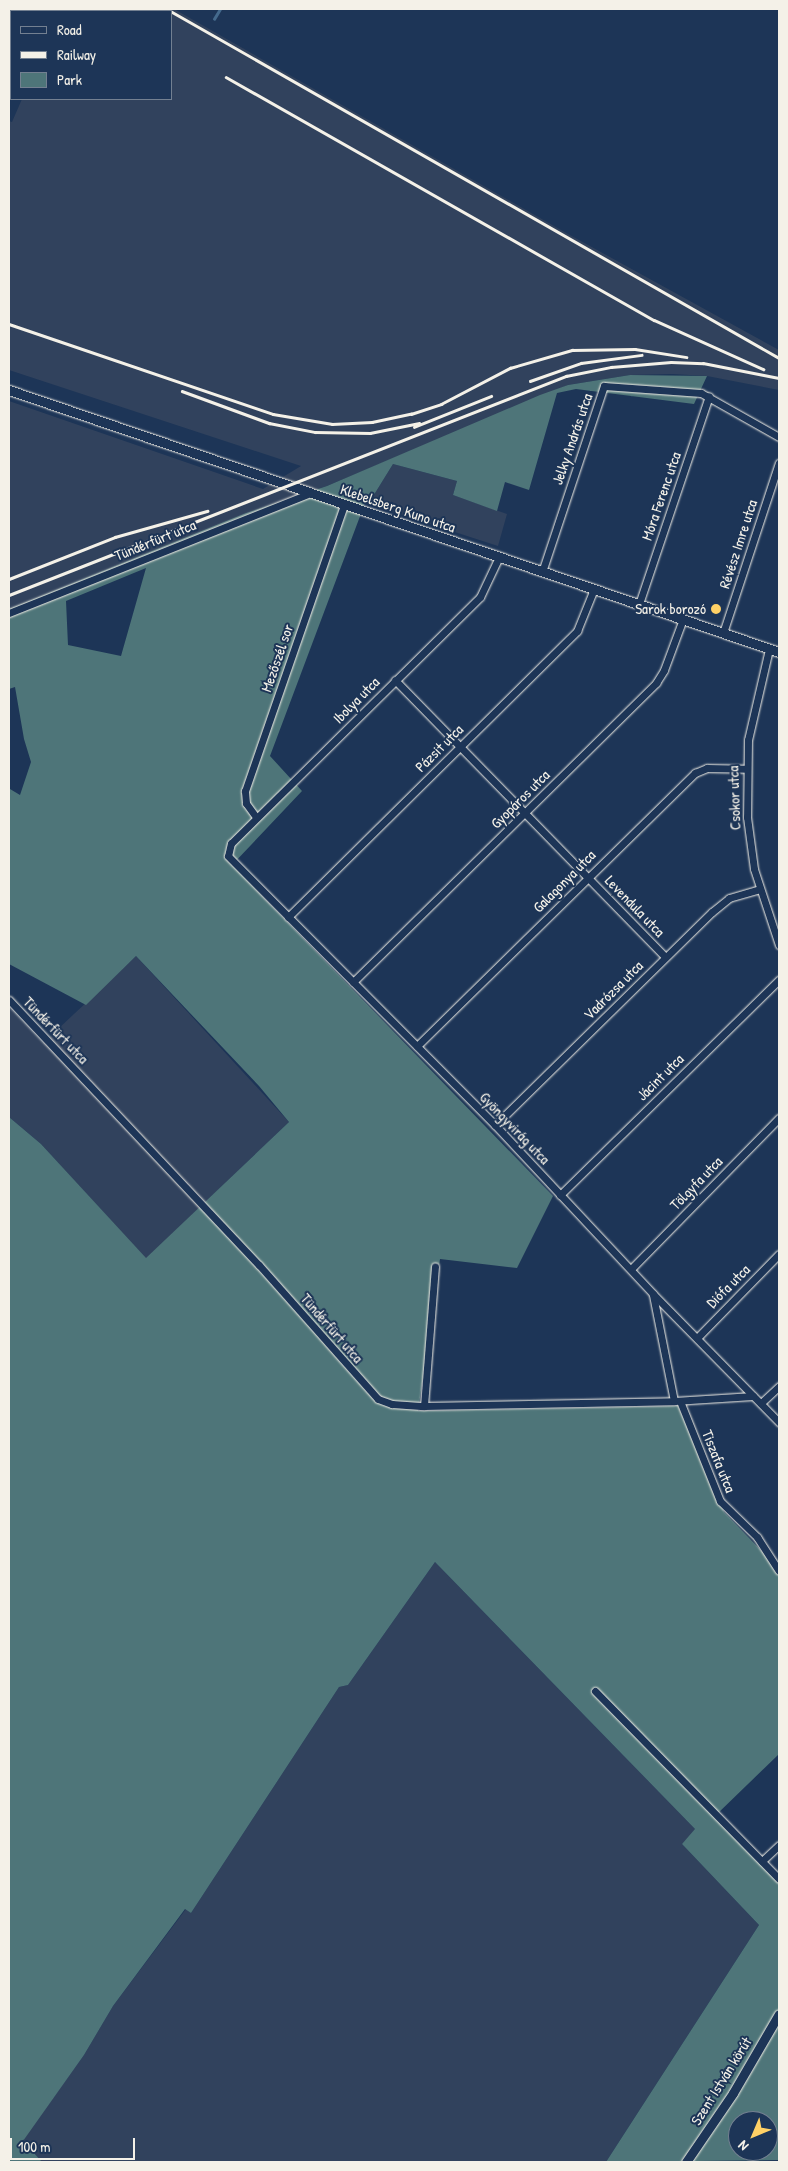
<!DOCTYPE html>
<meta charset="utf-8">
<style>
body{margin:0}
#map{position:relative;width:788px;height:2171px;overflow:hidden;background:#1d3557;font-family:"Patrick Hand",sans-serif}
div>[style]{position:absolute}
.built>*{inset:0;background:#31425d}
.green>*{inset:0;background:#4e7579}
.stream>*{height:2.5px;margin:-1.25px;padding:0 1.25px;transform-origin:1.25px;border-radius:1.25px;background:#456a8d}
.roads{filter:drop-shadow(0 0 1px #f4f1e8) drop-shadow(0 0 1px #f4f1e8)}
.minor>*{height:7px;margin:-3.5px;padding:0 3.5px;transform-origin:3.5px;border-radius:3.5px;background:#1d3557}
.tertiary>*{height:9px;margin:-4.5px;padding:0 4.5px;transform-origin:4.5px;border-radius:4.5px;background:#1d3557}
.rail>*{height:2.5px;margin:-1.25px;padding:0 1.25px;transform-origin:1.25px;border-radius:1.25px;background:#f4f1e8}
.dots>*{width:14px;height:14px;translate:-50% -50%;box-sizing:border-box;border:2px solid #1d3557;border-radius:50%}
span{translate:-50% -50%;white-space:nowrap;text-align:center;line-height:1.15;-webkit-text-stroke:4px #1d3557;paint-order:stroke}
.street-label{font-size:15px;color:#f4f1e8}
.poi-label{font-size:15px;color:#f4f1e8}
.right{translate:-100% -50%;text-align:right}
.frame{position:absolute;inset:0;border:10px solid #f4f1e8;pointer-events:none}
.legend{position:absolute;left:10px;top:10px;width:162px;height:90px;box-sizing:border-box;background:#1d3557;border:1px solid #738091;margin:0;padding:6px 9px;list-style:none;font-size:15px;color:#f4f1e8}
.legend li{display:flex;align-items:center;gap:10px;height:25px}
.legend b{width:25px;border:1px solid #738091}
.north{position:absolute;left:728px;top:2111px;width:50px;height:50px;box-sizing:border-box;background:#1d3557;border:1px solid #738091;border-radius:50%;rotate:225deg;font-size:14px;font-weight:700;line-height:20px;text-align:center;color:#f4f1e8}
.north::after{content:'';display:block;margin:auto;width:18px;height:22px;background:#ffd166;clip-path:polygon(50% 0,100% 100%,50% 72%,0 100%)}
.scale{position:absolute;left:10px;top:2138px;width:125px;height:22px;box-sizing:border-box;border:2px solid #f4f1e8;border-top:0;padding-left:6px;font-size:15px;line-height:18px;white-space:nowrap;color:#f4f1e8;-webkit-text-stroke:4px #1d3557;paint-order:stroke}
</style>
<div id="map">
<div class="built">
<i style="clip-path:polygon(59px 9px,174px 9px,568px 234px,779px 350px,779px 390px,707px 376px,672px 374px,630px 375px,568px 385px,327px 486px,246px 513px,9px 609px,9px 401px,263px 489px,301px 466px,9px 370px,9px 121px,12px 122px,22px 99px,171px 99px,171px 11px,58px 11px)"></i>
<i style="clip-path:polygon(393px 464px,457px 481px,453px 495px,507px 514px,498px 546px,365px 503px,372px 498px)"></i>
<i style="clip-path:polygon(136px 956px,289px 1122px,146px 1259px,41px 1144px,9px 1117px,9px 1007px,43px 1043px)"></i>
<i style="clip-path:polygon(435px 1562px,696px 1830px,682px 1844px,759px 1925px,606px 2162px,42px 2162px,22px 2141px,84px 2055px,113px 2006px,186px 1909px,191px 1913px,339px 1687px,348px 1685px)"></i>
</div>
<div class="green">
<i style="clip-path:polygon(evenodd,630px 375px,707px 376px,694px 404px,576px 389px,557px 393px,529px 490px,505px 482px,497px 511px,453px 495px,457px 481px,393px 464px,372px 498px,365px 503px,270px 756px,302px 791px,232px 865px,553px 1196px,517px 1268px,440px 1259px,418px 1411px,678px 1406px,724px 1512px,779px 1569px,779px 1754px,715px 1816px,779px 1882px,779px 2160px,606px 2162px,759px 1925px,682px 1844px,695px 1829px,435px 1562px,348px 1685px,339px 1687px,191px 1913px,185px 1909px,113px 2006px,84px 2055px,23px 2141px,42px 2162px,9px 2162px,9px 1117px,41px 1144px,146px 1258px,289px 1122px,259px 1086px,136px 956px,86px 1005px,9px 964px,9px 792px,10px 789px,20px 795px,31px 762px,24px 739px,15px 687px,9px 689px,9px 609px,246px 513px,327px 486px,540px 395px,568px 385px,630px 375px,146px 568px,121px 656px,68px 645px,66px 601px,146px 568px,630px 375px,738px 2121px,768px 2121px,768px 2151px,738px 2151px,738px 2121px)"></i>
</div>
<div class="stream">
<i style="left:214px;top:19px;width:12px;rotate:-59deg"></i>
</div>
<div class="roads">
<div class="minor">
<i style="left:499px;top:557px;width:44px;rotate:115.4deg"></i>
<i style="left:480px;top:597px;width:350px;rotate:135.3deg"></i>
<i style="left:231px;top:843px;width:13px;rotate:103deg"></i>
<i style="left:228px;top:856px;width:379px;rotate:45.2deg"></i>
<i style="left:495px;top:1125px;width:231px;rotate:46.9deg"></i>
<i style="left:653px;top:1294px;width:180px;rotate:45.5deg"></i>
<i style="left:542px;top:572px;width:196px;rotate:-71.6deg"></i>
<i style="left:604px;top:386px;width:97px;rotate:4.1deg"></i>
<i style="left:701px;top:393px;width:90px;rotate:29.4deg"></i>
<i style="left:639px;top:604px;width:219px;rotate:-71.4deg"></i>
<i style="left:9px;top:613px;width:325px;rotate:-21.7deg"></i>
<i style="left:723px;top:633px;width:179px;rotate:-71.8deg"></i>
<i style="left:769px;top:649px;width:93px;rotate:103deg"></i>
<i style="left:748px;top:740px;width:77px;rotate:90.7deg"></i>
<i style="left:747px;top:817px;width:52px;rotate:82.3deg"></i>
<i style="left:754px;top:869px;width:80px;rotate:71.8deg"></i>
<i style="left:395px;top:680px;width:387px;rotate:45.7deg"></i>
<i style="left:256px;top:817px;width:17px;rotate:-126deg"></i>
<i style="left:246px;top:803px;width:12px;rotate:-95deg"></i>
<i style="left:245px;top:791px;width:303px;rotate:-70.9deg"></i>
<i style="left:288px;top:917px;width:407px;rotate:-44.7deg"></i>
<i style="left:577px;top:631px;width:45px;rotate:-68deg"></i>
<i style="left:353px;top:982px;width:426px;rotate:-44.6deg"></i>
<i style="left:656px;top:683px;width:15px;rotate:-58deg"></i>
<i style="left:664px;top:670px;width:54px;rotate:-69.6deg"></i>
<i style="left:9px;top:1000px;width:364px;rotate:46.7deg"></i>
<i style="left:259px;top:1265px;width:179px;rotate:48.4deg"></i>
<i style="left:378px;top:1399px;width:15px;rotate:20deg"></i>
<i style="left:392px;top:1404px;width:32px;rotate:4deg"></i>
<i style="left:424px;top:1406px;width:250px;rotate:-1.1deg"></i>
<i style="left:674px;top:1401px;width:79px;rotate:-3.6deg"></i>
<i style="left:417px;top:1046px;width:390px;rotate:-44.5deg"></i>
<i style="left:695px;top:773px;width:13px;rotate:-23deg"></i>
<i style="left:707px;top:768px;width:39px;rotate:1deg"></i>
<i style="left:495px;top:1125px;width:304px;rotate:-44.5deg"></i>
<i style="left:712px;top:912px;width:22px;rotate:-39deg"></i>
<i style="left:729px;top:898px;width:32px;rotate:-16deg"></i>
<i style="left:560px;top:1195px;width:307px;rotate:-44.5deg"></i>
<i style="left:632px;top:1268px;width:210px;rotate:-45.6deg"></i>
<i style="left:653px;top:1295px;width:108px;rotate:78.8deg"></i>
<i style="left:697px;top:1338px;width:117px;rotate:-45.7deg"></i>
<i style="left:680px;top:1401px;width:108px;rotate:68.2deg"></i>
<i style="left:720px;top:1501px;width:52px;rotate:44.2deg"></i>
<i style="left:757px;top:1537px;width:40px;rotate:57.1deg"></i>
<i style="left:761px;top:1403px;width:25px;rotate:-43deg"></i>
<i style="left:424px;top:1406px;width:140px;rotate:-85.5deg"></i>
<i style="left:595px;top:1691px;width:263px;rotate:45.6deg"></i>
<i style="left:762px;top:1861px;width:23px;rotate:-43deg"></i>
</div>
<div class="tertiary">
<i style="left:9px;top:390px;width:813px;rotate:18.79deg"></i>
<i style="left:686px;top:2162px;width:83px;rotate:-55.7deg"></i>
<i style="left:733px;top:2093px;width:91px;rotate:-59.8deg"></i>
</div>
</div>
<div class="rail">
<i style="left:167px;top:9px;width:705px;rotate:29.69deg"></i>
<i style="left:226px;top:77px;width:492px;rotate:29.6deg"></i>
<i style="left:654px;top:320px;width:120px;rotate:24.2deg"></i>
<i style="left:9px;top:324px;width:279px;rotate:18.8deg"></i>
<i style="left:273px;top:414px;width:60px;rotate:9.6deg"></i>
<i style="left:332px;top:424px;width:40px;rotate:-2.9deg"></i>
<i style="left:372px;top:422px;width:40px;rotate:-12deg"></i>
<i style="left:411px;top:414px;width:32px;rotate:-18deg"></i>
<i style="left:441px;top:404px;width:78px;rotate:-27.6deg"></i>
<i style="left:510px;top:368px;width:65px;rotate:-16.2deg"></i>
<i style="left:572px;top:350px;width:63px;rotate:-0.9deg"></i>
<i style="left:635px;top:349px;width:52px;rotate:8.9deg"></i>
<i style="left:530px;top:381px;width:54px;rotate:-19.4deg"></i>
<i style="left:581px;top:363px;width:61px;rotate:-7.6deg"></i>
<i style="left:182px;top:391px;width:93px;rotate:20.2deg"></i>
<i style="left:269px;top:423px;width:47px;rotate:11.1deg"></i>
<i style="left:315px;top:432px;width:55px;rotate:1deg"></i>
<i style="left:370px;top:433px;width:50px;rotate:-11.5deg"></i>
<i style="left:414px;top:427px;width:83px;rotate:-21.9deg"></i>
<i style="left:9px;top:579px;width:114px;rotate:-21.6deg"></i>
<i style="left:115px;top:537px;width:96px;rotate:-15.8deg"></i>
<i style="left:9px;top:595px;width:599px;rotate:-21.46deg"></i>
<i style="left:566px;top:376px;width:46px;rotate:-11.3deg"></i>
<i style="left:611px;top:367px;width:60px;rotate:-4.8deg"></i>
<i style="left:671px;top:362px;width:32px;rotate:2deg"></i>
<i style="left:703px;top:363px;width:77px;rotate:11.2deg"></i>
</div>
<div class="dots">
<i style="left:716px;top:609px;background:#ffd166"></i>
</div>
<div class="street-label">
<span style="left:572px;top:439px;rotate:-71deg">Jelky András utca</span>
<span style="left:661px;top:496px;rotate:-71deg">Móra Ferenc utca</span>
<span style="left:398px;top:508px;rotate:19deg">Klebelsberg Kuno utca</span>
<span style="left:155px;top:540px;rotate:-22deg">Tündérfürt utca</span>
<span style="left:738px;top:544px;rotate:-72deg">Révész Imre utca</span>
<span style="left:277px;top:658px;rotate:-71deg">Mezőszél sor</span>
<span style="left:356px;top:700px;rotate:-45deg">Ibolya utca</span>
<span style="left:439px;top:748px;rotate:-45deg">Pázsit utca</span>
<span style="left:734px;top:798px;rotate:-92deg">Csokor utca</span>
<span style="left:520px;top:799px;rotate:-45deg">Gyopáros utca</span>
<span style="left:564px;top:881px;rotate:-45deg">Galagonya utca</span>
<span style="left:635px;top:906px;rotate:46deg">Levendula utca</span>
<span style="left:613px;top:990px;rotate:-45deg">Vadrózsa utca</span>
<span style="left:56px;top:1030px;rotate:46deg">Tündérfürt utca</span>
<span style="left:660px;top:1077px;rotate:-45deg">Jácint utca</span>
<span style="left:515px;top:1128px;rotate:46deg">Gyöngyvirág utca</span>
<span style="left:696px;top:1183px;rotate:-46deg">Tölgyfa utca</span>
<span style="left:728px;top:1286px;rotate:-45deg">Diófa utca</span>
<span style="left:332px;top:1328px;rotate:49deg">Tündérfürt utca</span>
<span style="left:719px;top:1461px;rotate:68deg">Tiszafa utca</span>
<span style="left:721px;top:2081px;rotate:-58deg">Szent István körút</span>
</div>
<div class="poi-label">
<span class="right" style="left:706px;top:609px">Sarok borozó</span>
</div>
<div class="frame"></div>
<ul class="legend">
<li><b style="height:6px;background:#1d3557"></b>Road</li>
<li><b style="height:6px;background:#f4f1e8"></b>Railway</li>
<li><b style="height:14px;background:#4e7579"></b>Park</li>
</ul>
<div class="north">N</div>
<div class="scale">100 m</div>
</div>
